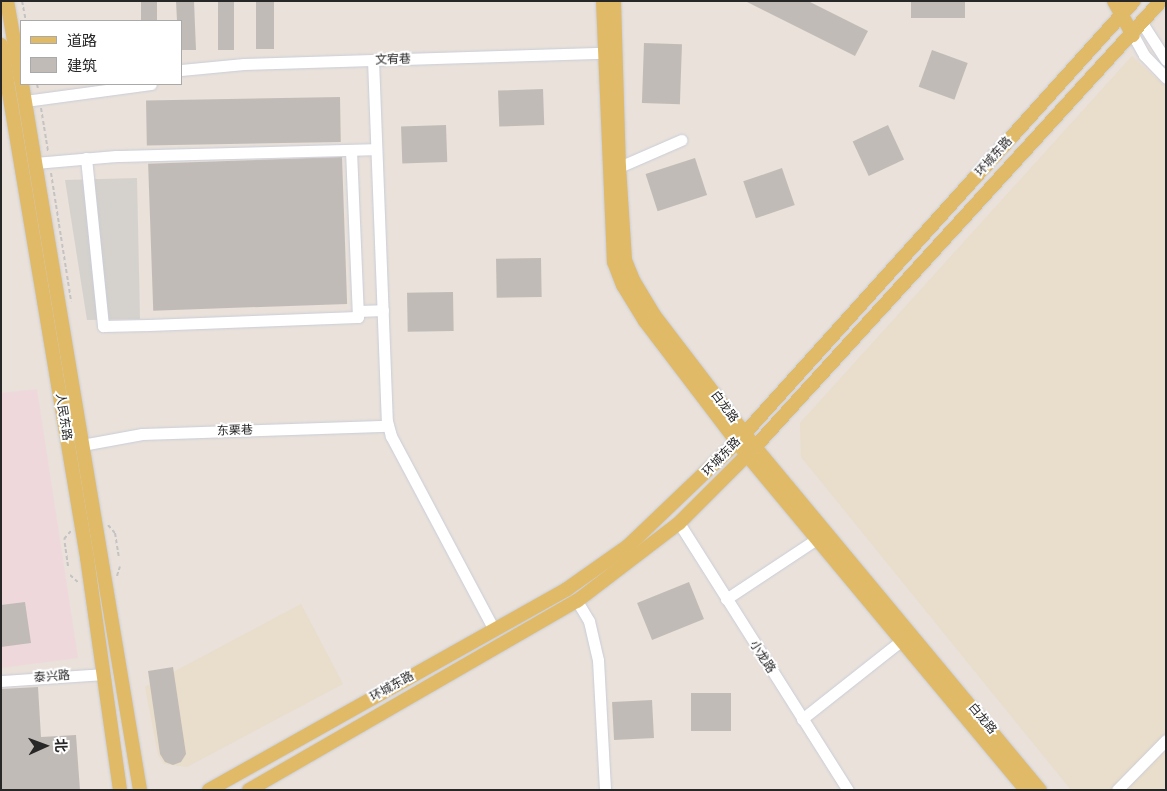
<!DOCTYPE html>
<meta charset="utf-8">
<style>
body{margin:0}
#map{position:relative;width:1167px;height:791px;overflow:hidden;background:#e9e1da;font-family:Signika,"Noto Sans SC",sans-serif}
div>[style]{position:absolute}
.education>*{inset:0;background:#e9ddcb}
.medical>*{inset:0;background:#efd8db}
.plaza>*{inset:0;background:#d5d1cd}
.building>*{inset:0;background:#c1bbb7;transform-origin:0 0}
.path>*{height:2px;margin-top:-1px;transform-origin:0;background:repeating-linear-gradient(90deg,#c3c3c3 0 4px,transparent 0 6.5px)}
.roads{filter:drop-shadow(0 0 1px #c9cdd8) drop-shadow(0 0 1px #c9cdd8)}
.minor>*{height:11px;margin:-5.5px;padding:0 5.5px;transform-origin:5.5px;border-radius:5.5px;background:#fff}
.major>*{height:14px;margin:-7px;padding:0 7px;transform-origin:7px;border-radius:7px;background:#e1ba67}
span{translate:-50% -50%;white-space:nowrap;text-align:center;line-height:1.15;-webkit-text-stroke:4px #fff;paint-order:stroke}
.street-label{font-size:12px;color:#272727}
.frame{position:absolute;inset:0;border:2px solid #272727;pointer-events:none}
.legend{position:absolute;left:20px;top:20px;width:162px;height:65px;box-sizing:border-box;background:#fff;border:1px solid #a9a9a9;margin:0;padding:6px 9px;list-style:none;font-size:15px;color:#272727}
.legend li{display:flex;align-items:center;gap:10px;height:25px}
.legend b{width:25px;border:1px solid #a9a9a9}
.north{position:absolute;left:20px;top:721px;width:50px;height:50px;-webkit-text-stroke:4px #fff;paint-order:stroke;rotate:88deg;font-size:14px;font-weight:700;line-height:20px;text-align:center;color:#272727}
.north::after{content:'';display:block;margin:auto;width:18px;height:22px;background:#272727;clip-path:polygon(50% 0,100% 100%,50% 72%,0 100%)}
</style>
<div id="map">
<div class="education">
<i style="clip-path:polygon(1132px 56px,1166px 87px,1166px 790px,1071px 790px,801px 457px,800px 423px)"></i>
<i style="clip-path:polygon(301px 604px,343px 684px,187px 767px,164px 764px,158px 755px,145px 687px)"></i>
</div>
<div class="medical">
<i style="clip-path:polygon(37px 389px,78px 658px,1px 668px,1px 393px)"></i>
</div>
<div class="plaza">
<i style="clip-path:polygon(137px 178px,140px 319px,87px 320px,65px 180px)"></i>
</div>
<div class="building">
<i style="left:141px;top:1px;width:16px;height:20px"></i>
<i style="clip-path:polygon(176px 1px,194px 1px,196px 50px,181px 50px,181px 21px,177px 21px)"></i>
<i style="left:218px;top:1px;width:16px;height:49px"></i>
<i style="left:256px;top:1px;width:18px;height:48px"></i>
<i style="clip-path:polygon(745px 1px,808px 1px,868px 31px,855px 56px)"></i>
<i style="left:911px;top:1px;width:54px;height:17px"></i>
<i style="left:644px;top:43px;width:38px;height:60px;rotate:2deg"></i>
<i style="left:932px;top:50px;width:38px;height:39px;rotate:20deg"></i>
<i style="left:543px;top:89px;width:36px;height:45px;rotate:88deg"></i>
<i style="left:340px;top:97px;width:45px;height:194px;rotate:89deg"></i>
<i style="left:446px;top:125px;width:37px;height:45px;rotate:88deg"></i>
<i style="left:888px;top:125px;width:38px;height:39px;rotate:65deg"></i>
<i style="left:342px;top:157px;width:147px;height:194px;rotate:88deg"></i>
<i style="left:695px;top:158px;width:39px;height:52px;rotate:72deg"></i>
<i style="left:782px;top:168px;width:39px;height:41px;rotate:71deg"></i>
<i style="left:541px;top:258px;width:39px;height:45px;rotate:89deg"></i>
<i style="left:453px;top:292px;width:39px;height:46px;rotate:89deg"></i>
<i style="left:689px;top:582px;width:40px;height:56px;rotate:68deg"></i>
<i style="clip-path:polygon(25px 602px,31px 643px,1px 647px,1px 605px)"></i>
<i style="clip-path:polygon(173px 667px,186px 754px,181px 762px,173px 765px,165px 762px,160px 754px,148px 671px)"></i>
<i style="clip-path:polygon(38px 687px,41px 737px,76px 735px,80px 790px,1px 790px,1px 689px)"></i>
<i style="left:691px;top:693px;width:40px;height:38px"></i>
<i style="left:652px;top:700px;width:38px;height:40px;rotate:87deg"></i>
</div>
<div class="path">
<i style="left:22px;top:1px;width:20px;rotate:79deg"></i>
<i style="left:37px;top:84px;width:5px;rotate:79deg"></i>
<i style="left:41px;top:108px;width:44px;rotate:80.8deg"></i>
<i style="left:51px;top:173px;width:130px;rotate:81.1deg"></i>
<i style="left:108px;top:525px;width:11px;rotate:49deg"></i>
<i style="left:115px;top:533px;width:26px;rotate:81deg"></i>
<i style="left:68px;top:566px;width:27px;rotate:-98deg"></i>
<i style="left:64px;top:539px;width:11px;rotate:-49deg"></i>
<i style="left:70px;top:575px;width:12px;rotate:42deg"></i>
<i style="left:117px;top:576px;width:10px;rotate:-73deg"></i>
</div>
<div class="roads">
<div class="minor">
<i style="left:1142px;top:23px;width:44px;rotate:57deg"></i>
<i style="left:1133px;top:35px;width:23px;rotate:61deg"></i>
<i style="left:1144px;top:55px;width:32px;rotate:46deg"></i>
<i style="left:373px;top:60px;width:361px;rotate:87.8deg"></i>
<i style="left:387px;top:421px;width:16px;rotate:75deg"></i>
<i style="left:391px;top:436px;width:220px;rotate:62deg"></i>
<i style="left:181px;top:70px;width:63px;rotate:-5.4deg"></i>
<i style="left:244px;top:64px;width:360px;rotate:-1.8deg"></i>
<i style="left:25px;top:101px;width:127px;rotate:-7.7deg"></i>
<i style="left:86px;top:158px;width:169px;rotate:84.2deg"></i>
<i style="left:103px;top:326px;width:45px;rotate:-1.3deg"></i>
<i style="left:148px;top:325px;width:210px;rotate:-2.2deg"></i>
<i style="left:358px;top:317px;width:167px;rotate:-92.4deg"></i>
<i style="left:35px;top:163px;width:81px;rotate:-4.9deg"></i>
<i style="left:116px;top:156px;width:260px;rotate:-1.5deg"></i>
<i style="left:619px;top:167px;width:68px;rotate:-23.5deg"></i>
<i style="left:358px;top:311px;width:25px;rotate:-2deg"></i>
<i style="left:82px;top:445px;width:61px;rotate:-10.4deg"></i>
<i style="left:142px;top:434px;width:246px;rotate:-1.9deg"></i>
<i style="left:679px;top:523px;width:316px;rotate:57.7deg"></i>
<i style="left:726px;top:599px;width:110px;rotate:-33.5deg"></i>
<i style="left:577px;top:601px;width:23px;rotate:59deg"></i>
<i style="left:589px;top:621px;width:40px;rotate:77deg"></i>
<i style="left:598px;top:660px;width:130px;rotate:86.9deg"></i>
<i style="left:1px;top:681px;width:102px;rotate:-3.9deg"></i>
<i style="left:802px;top:719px;width:127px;rotate:-38.3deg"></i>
<i style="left:1117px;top:790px;width:70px;rotate:-45.6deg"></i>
</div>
<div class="major">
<i style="left:7px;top:1px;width:80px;rotate:80deg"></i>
<i style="left:603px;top:1px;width:261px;rotate:87.6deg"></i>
<i style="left:614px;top:262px;width:25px;rotate:69deg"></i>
<i style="left:623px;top:285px;width:42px;rotate:58.6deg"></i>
<i style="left:645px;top:321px;width:168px;rotate:52.7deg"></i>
<i style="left:747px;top:455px;width:436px;rotate:50.2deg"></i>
<i style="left:614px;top:1px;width:166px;rotate:88.3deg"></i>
<i style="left:619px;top:167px;width:93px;rotate:86.3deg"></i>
<i style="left:625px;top:260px;width:22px;rotate:68deg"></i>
<i style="left:633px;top:280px;width:41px;rotate:59deg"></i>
<i style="left:654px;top:315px;width:166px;rotate:52.6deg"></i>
<i style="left:755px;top:447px;width:446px;rotate:50.3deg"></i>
<i style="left:1114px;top:1px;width:39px;rotate:61deg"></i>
<i style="left:1px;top:45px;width:520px;rotate:80.48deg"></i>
<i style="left:87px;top:558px;width:234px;rotate:81.9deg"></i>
<i style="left:22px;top:84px;width:716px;rotate:80.51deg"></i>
<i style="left:209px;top:790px;width:411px;rotate:-29.3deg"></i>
<i style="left:567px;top:589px;width:75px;rotate:-35.2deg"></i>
<i style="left:628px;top:546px;width:151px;rotate:-43.7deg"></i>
<i style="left:737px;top:442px;width:593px;rotate:-48.01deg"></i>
<i style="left:249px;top:790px;width:379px;rotate:-30deg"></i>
<i style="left:577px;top:601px;width:128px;rotate:-37.4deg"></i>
<i style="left:679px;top:523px;width:107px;rotate:-45deg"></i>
<i style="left:755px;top:447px;width:603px;rotate:-47.69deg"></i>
</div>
</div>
<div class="street-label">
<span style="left:393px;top:60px;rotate:-2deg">文宥巷</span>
<span style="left:994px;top:157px;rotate:-48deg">环城东路</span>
<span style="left:724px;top:407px;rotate:53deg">白龙路</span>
<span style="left:63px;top:417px;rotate:81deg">人民东路</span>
<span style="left:235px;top:431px;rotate:-2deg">东栗巷</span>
<span style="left:722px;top:457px;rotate:-46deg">环城东路</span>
<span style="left:762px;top:657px;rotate:57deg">小龙路</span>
<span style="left:52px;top:677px;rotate:-4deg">泰兴路</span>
<span style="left:392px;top:687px;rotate:-29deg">环城东路</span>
<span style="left:982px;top:719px;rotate:50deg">白龙路</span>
</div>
<div class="frame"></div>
<ul class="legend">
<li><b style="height:6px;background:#e1ba67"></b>道路</li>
<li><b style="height:14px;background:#c1bbb7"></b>建筑</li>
</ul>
<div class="north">北</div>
</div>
